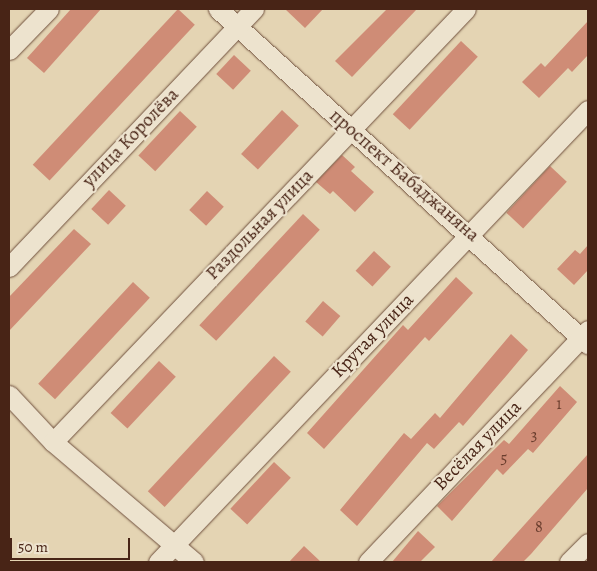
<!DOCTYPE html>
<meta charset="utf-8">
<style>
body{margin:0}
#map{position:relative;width:597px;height:571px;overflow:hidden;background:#e4d4b3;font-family:Alegreya,serif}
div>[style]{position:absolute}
.building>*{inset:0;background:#cf8c76;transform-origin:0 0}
.roads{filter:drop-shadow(0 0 1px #6f503d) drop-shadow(0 0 1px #6f503d)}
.minor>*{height:19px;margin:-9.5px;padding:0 9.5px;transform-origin:9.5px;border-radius:9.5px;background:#ede3ce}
span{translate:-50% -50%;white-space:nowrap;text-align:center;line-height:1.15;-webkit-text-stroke:4.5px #ede3ce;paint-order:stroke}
.number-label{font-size:16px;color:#6a3e2e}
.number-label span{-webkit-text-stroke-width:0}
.street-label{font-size:19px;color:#482416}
.frame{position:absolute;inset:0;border:10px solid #482416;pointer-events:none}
.scale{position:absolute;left:10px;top:538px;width:120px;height:22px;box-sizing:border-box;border:2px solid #482416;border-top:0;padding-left:6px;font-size:15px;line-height:18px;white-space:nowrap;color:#482416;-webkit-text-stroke:4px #ede3ce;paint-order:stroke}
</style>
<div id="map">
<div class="building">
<i style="clip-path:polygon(71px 9px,101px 9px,44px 73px,27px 58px)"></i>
<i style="left:178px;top:9px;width:23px;height:213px;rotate:43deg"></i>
<i style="clip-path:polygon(285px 9px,323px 9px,305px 28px)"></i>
<i style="clip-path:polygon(387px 9px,417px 9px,352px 77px,335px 61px)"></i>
<i style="clip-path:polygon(588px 21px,588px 55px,572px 72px,568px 68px,539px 98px,522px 82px,541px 63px,545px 67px)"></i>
<i style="left:461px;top:41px;width:23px;height:100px;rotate:43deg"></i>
<i style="left:234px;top:55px;width:23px;height:26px;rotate:43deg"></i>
<i style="left:282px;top:110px;width:23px;height:60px;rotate:43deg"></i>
<i style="left:180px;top:111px;width:23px;height:61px;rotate:43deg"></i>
<i style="clip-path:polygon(342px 155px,355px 167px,351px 171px,374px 192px,355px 212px,333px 191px,330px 194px,316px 182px)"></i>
<i style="left:550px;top:166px;width:23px;height:64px;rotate:43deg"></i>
<i style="left:109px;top:190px;width:23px;height:26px;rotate:43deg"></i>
<i style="left:207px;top:191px;width:23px;height:26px;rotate:43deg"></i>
<i style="left:303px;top:214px;width:23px;height:152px;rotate:43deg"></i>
<i style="clip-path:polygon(74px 229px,91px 244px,9px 331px,9px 297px)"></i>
<i style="clip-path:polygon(588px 245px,588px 270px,574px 285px,557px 269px,575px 250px,580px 254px)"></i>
<i style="left:374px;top:251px;width:23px;height:27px;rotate:43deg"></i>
<i style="clip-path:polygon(456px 277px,473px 293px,429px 341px,425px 337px,324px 449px,307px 433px,403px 325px,408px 330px)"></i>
<i style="left:133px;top:282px;width:23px;height:139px;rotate:43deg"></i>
<i style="left:323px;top:301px;width:23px;height:27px;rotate:41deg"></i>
<i style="clip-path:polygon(511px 334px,528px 350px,507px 375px,463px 426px,459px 422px,434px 449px,427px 443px,357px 526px,340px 510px,404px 433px,411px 439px,435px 413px,440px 418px)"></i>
<i style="left:274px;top:356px;width:23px;height:185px;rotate:43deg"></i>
<i style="left:159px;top:361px;width:23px;height:71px;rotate:43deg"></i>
<i style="clip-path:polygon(560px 386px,577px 402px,533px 453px,528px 449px,503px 475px,497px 469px,452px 521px,437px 506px,504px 440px,509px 444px)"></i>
<i style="clip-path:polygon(588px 454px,588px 488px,531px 554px,523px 562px,491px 562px)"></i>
<i style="left:274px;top:462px;width:23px;height:64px;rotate:43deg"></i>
<i style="clip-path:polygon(418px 531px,435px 547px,420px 562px,392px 562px)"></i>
<i style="clip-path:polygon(304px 546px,321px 562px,289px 562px)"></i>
</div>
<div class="roads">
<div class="minor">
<i style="left:218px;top:9px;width:499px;rotate:42.2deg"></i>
<i style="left:9px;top:50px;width:57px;rotate:-45.7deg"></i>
<i style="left:9px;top:267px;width:356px;rotate:-46.5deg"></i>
<i style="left:9px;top:395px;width:64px;rotate:46.9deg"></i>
<i style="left:53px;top:442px;width:185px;rotate:40.4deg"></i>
<i style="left:53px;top:442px;width:598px;rotate:-46.35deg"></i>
<i style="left:158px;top:562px;width:624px;rotate:-46.43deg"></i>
<i style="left:368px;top:562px;width:320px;rotate:-46.5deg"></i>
<i style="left:569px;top:562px;width:27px;rotate:-45deg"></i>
</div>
</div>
<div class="number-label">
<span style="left:559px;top:404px">1</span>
<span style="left:534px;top:435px">3</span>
<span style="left:504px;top:458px">5</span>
<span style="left:539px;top:527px">8</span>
</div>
<div class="street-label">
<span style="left:131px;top:138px;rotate:-46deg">улица Королёва</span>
<span style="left:404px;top:176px;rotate:41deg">проспект Бабаджаняна</span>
<span style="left:260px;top:225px;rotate:-46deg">Раздольная улица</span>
<span style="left:373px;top:336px;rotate:-46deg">Крутая улица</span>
<span style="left:478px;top:446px;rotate:-46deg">Весёлая улица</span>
</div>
<div class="frame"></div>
<div class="scale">50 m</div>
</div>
